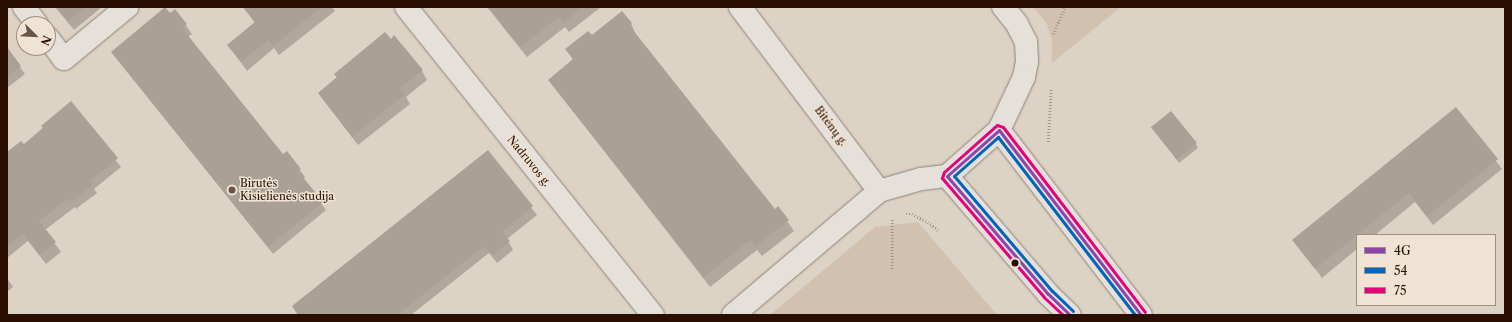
<!DOCTYPE html>
<meta charset="utf-8">
<style>
body{margin:0}
#map{position:relative;width:1512px;height:322px;overflow:hidden;background:#ddd3c5;font-family:"Libre Caslon Text",serif}
div>[style]{position:absolute}
.green>*{inset:0;background:#d1c1ae}
.shadow>*{inset:0;background:#0003}
.building>*{inset:0;background:#a9a096;transform-origin:0 0}
.path>*{height:2.5px;margin-top:-1.25px;transform-origin:0;background:repeating-linear-gradient(90deg,#a09993 0 1px,transparent 0 3px)}
.roads{filter:drop-shadow(0 0 1px #8d847a) drop-shadow(0 0 1px #8d847a)}
.minor>*{height:22px;margin:-11px;padding:0 11px;transform-origin:11px;border-radius:11px;background:#e5e0d9}
.bus-1>*{height:3px;margin:-1.5px;padding:0 1.5px;transform-origin:1.5px;border-radius:1.5px;background:#8e44ad}
.bus-2>*{height:3px;margin:-1.5px;padding:0 1.5px;transform-origin:1.5px;border-radius:1.5px;background:#0065bd}
.bus-3>*{height:3px;margin:-1.5px;padding:0 1.5px;transform-origin:1.5px;border-radius:1.5px;background:#e5007d}
.dots>*{width:11px;height:11px;translate:-50% -50%;box-sizing:border-box;border:2px solid #efe3d3;border-radius:50%}
span{translate:-50% -50%;white-space:nowrap;text-align:center;line-height:1.15;-webkit-text-stroke:3px #efe3d3;paint-order:stroke}
.street-label{font-size:11px;color:#2a0f00}
.poi-label{font-size:11px;color:#2a0f00}
.left{translate:0 -50%;text-align:left}
.frame{position:absolute;inset:0;border:8px solid #2a0f00;pointer-events:none}
.legend{position:absolute;left:1356px;top:234px;width:140px;height:72px;box-sizing:border-box;background:#efe3d3;border:1px solid #a08e7f;margin:0;padding:5px 7px;list-style:none;font-size:12px;color:#2a0f00}
.legend li{display:flex;align-items:center;gap:8px;height:20px}
.legend b{width:20px;border:1px solid #a08e7f}
.north{position:absolute;left:16px;top:16px;width:40px;height:40px;box-sizing:border-box;background:#efe3d3;border:1px solid #a08e7f;border-radius:50%;rotate:114deg;font-size:11px;font-weight:700;line-height:16px;text-align:center;color:#2a0f00}
.north::after{content:'';display:block;margin:auto;width:14px;height:18px;background:#695445;clip-path:polygon(50% 0,100% 100%,50% 72%,0 100%)}
</style>
<div id="map">
<div class="green">
<i style="clip-path:polygon(1033px 7px,1121px 7px,1052px 63px,1052px 41px,1047px 24px)"></i>
<i style="clip-path:polygon(918px 222px,997px 315px,770px 315px,875px 227px)"></i>
</div>
<div class="shadow">
<i style="clip-path:polygon(55px 7px,102px 7px,74px 30px)"></i>
<i style="clip-path:polygon(243px 7px,332px 7px,335px 11px,279px 55px,274px 48px,247px 71px,228px 45px,255px 23px)"></i>
<i style="clip-path:polygon(487px 7px,601px 7px,569px 32px,565px 27px,527px 57px)"></i>
<i style="clip-path:polygon(175px 10px,192px 34px,188px 37px,283px 155px,287px 153px,300px 170px,305px 177px,303px 179px,326px 210px,273px 254px,112px 52px)"></i>
<i style="clip-path:polygon(631px 23px,636px 35px,775px 211px,778px 208px,794px 231px,762px 256px,757px 250px,710px 287px,549px 80px,573px 60px,567px 49px,592px 37px)"></i>
<i style="clip-path:polygon(7px 49px,25px 74px,7px 88px)"></i>
<i style="clip-path:polygon(422px 71px,427px 80px,406px 97px,410px 104px,358px 145px,319px 94px,337px 78px,335px 74px)"></i>
<i style="clip-path:polygon(71px 102px,121px 167px,94px 189px,97px 193px,77px 208px,78px 211px,75px 207px,45px 230px,61px 252px,46px 264px,28px 241px,7px 258px,7px 153px,24px 145px)"></i>
<i style="clip-path:polygon(1456px 109px,1502px 169px,1433px 225px,1415px 202px,1375px 235px,1357px 235px,1357px 249px,1322px 278px,1294px 240px)"></i>
<i style="clip-path:polygon(1152px 127px,1196px 144px,1198px 148px,1179px 163px)"></i>
<i style="clip-path:polygon(488px 151px,537px 215px,507px 239px,513px 250px,497px 263px,489px 253px,411px 315px,298px 315px,293px 307px)"></i>
<i style="clip-path:polygon(7px 278px,13px 287px,7px 292px)"></i>
</div>
<div class="building">
<i style="clip-path:polygon(56px 7px,85px 7px,68px 21px)"></i>
<i style="clip-path:polygon(165px 7px,170px 13px,175px 9px,187px 24px,182px 28px,283px 154px,287px 151px,301px 169px,298px 171px,323px 202px,268px 247px,111px 52px)"></i>
<i style="clip-path:polygon(243px 7px,322px 7px,273px 46px,268px 40px,241px 62px,227px 45px,255px 22px)"></i>
<i style="clip-path:polygon(488px 7px,582px 7px,563px 23px,559px 17px,520px 47px)"></i>
<i style="clip-path:polygon(622px 11px,632px 23px,629px 25px,775px 209px,778px 206px,789px 220px,755px 247px,750px 240px,704px 277px,548px 80px,573px 59px,565px 49px,588px 31px,592px 35px)"></i>
<i style="clip-path:polygon(385px 32px,391px 39px,394px 35px,423px 70px,400px 88px,405px 94px,352px 137px,318px 93px,337px 77px,334px 74px)"></i>
<i style="clip-path:polygon(7px 47px,21px 66px,7px 77px)"></i>
<i style="clip-path:polygon(71px 101px,118px 158px,90px 181px,93px 184px,71px 202px,68px 198px,39px 221px,56px 242px,40px 255px,23px 234px,7px 246px,7px 152px,21px 141px,24px 144px,43px 128px,41px 126px)"></i>
<i style="clip-path:polygon(1456px 107px,1498px 159px,1427px 216px,1409px 193px,1315px 269px,1292px 240px)"></i>
<i style="left:1171px;top:111px;width:41px;height:26px;rotate:51deg"></i>
<i style="clip-path:polygon(488px 150px,533px 206px,502px 232px,510px 241px,492px 255px,484px 246px,397px 315px,298px 315px,292px 306px)"></i>
</div>
<div class="path">
<i style="left:1053px;top:34px;width:30px;rotate:-66deg"></i>
<i style="left:1048px;top:142px;width:54px;rotate:-86.8deg"></i>
<i style="left:906px;top:214px;width:6px"></i>
<i style="left:912px;top:214px;width:18px;rotate:27deg"></i>
<i style="left:928px;top:222px;width:14px;rotate:39deg"></i>
<i style="left:892px;top:269px;width:51px;rotate:-90deg"></i>
</div>
<div class="roads">
<div class="minor">
<i style="left:24px;top:7px;width:21px;rotate:53deg"></i>
<i style="left:406px;top:7px;width:395px;rotate:51.3deg"></i>
<i style="left:740px;top:7px;width:231px;rotate:52.9deg"></i>
<i style="left:48px;top:38px;width:26px;rotate:53deg"></i>
<i style="left:64px;top:59px;width:82px;rotate:-39.5deg"></i>
<i style="left:999px;top:130px;width:233px;rotate:52.5deg"></i>
<i style="left:947px;top:176px;width:155px;rotate:49.4deg"></i>
<i style="left:1048px;top:294px;width:30px;rotate:44deg"></i>
<i style="left:733px;top:315px;width:192px;rotate:-40.3deg"></i>
<i style="left:879px;top:191px;width:44px;rotate:-15.9deg"></i>
<i style="left:921px;top:179px;width:26px;rotate:-7deg"></i>
<i style="left:947px;top:176px;width:69px;rotate:-41.5deg"></i>
<i style="left:999px;top:130px;width:59px;rotate:-64.7deg"></i>
<i style="left:1024px;top:77px;width:16px;rotate:-79deg"></i>
<i style="left:1027px;top:61px;width:19px;rotate:-93deg"></i>
<i style="left:1026px;top:42px;width:20px;rotate:-117deg"></i>
<i style="left:1017px;top:24px;width:22px;rotate:-129deg"></i>
</div>
</div>
<div class="bus-1">
<i style="left:1070px;top:315px;width:30px;rotate:-136deg"></i>
<i style="left:1048px;top:294px;width:155px;rotate:-130.6deg"></i>
<i style="left:947px;top:176px;width:69px;rotate:-41.5deg"></i>
<i style="left:999px;top:130px;width:233px;rotate:52.5deg"></i>
</div>
<div class="bus-2">
<i style="left:1073px;top:311px;width:29px;rotate:-136deg"></i>
<i style="left:1052px;top:291px;width:151px;rotate:-130.4deg"></i>
<i style="left:954px;top:176px;width:59px;rotate:-41.6deg"></i>
<i style="left:998px;top:137px;width:225px;rotate:52.4deg"></i>
</div>
<div class="bus-3">
<i style="left:1063px;top:315px;width:26px;rotate:-137deg"></i>
<i style="left:1044px;top:297px;width:157px;rotate:-130.6deg"></i>
<i style="left:942px;top:178px;width:6px;rotate:-72deg"></i>
<i style="left:944px;top:172px;width:71px;rotate:-41.6deg"></i>
<i style="left:997px;top:125px;width:6px;rotate:18deg"></i>
<i style="left:1003px;top:127px;width:233px;rotate:52.5deg"></i>
</div>
<div class="dots">
<i style="left:232px;top:190px;background:#695445"></i>
<i style="left:1015px;top:263px;background:#2a0f00"></i>
</div>
<div class="street-label">
<span style="left:831px;top:126px;rotate:53deg">Bitėnų g.</span>
<span style="left:529px;top:161px;rotate:51deg">Nadruvos g.</span>
</div>
<div class="poi-label">
<span class="left" style="left:240px;top:190px">Birutės<br>Kisielienės studija</span>
</div>
<div class="frame"></div>
<ul class="legend">
<li><b style="height:5px;background:#8e44ad"></b>4G</li>
<li><b style="height:5px;background:#0065bd"></b>54</li>
<li><b style="height:5px;background:#e5007d"></b>75</li>
</ul>
<div class="north">N</div>
</div>
